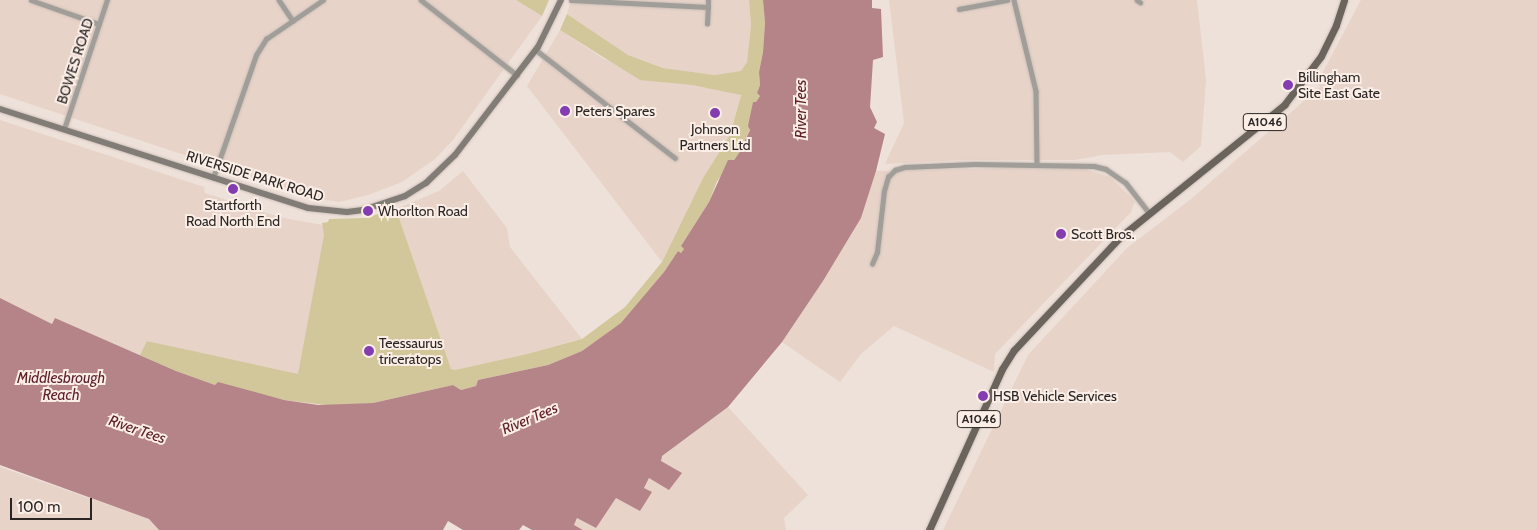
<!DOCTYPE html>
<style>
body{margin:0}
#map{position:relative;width:1537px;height:530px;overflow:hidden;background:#eee1d9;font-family:Cabin,sans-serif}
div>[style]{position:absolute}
.built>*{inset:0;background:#e7d3c8}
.green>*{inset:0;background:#d2c79b}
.water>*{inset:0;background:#b58488}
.roads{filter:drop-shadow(0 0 1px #cbbfb8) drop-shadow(0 0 1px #cbbfb8)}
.street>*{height:4.5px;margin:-2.25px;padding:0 2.25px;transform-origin:2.25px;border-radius:2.25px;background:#a19e99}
.secondary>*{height:6px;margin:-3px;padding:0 3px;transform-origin:3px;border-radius:3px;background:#817c75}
.primary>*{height:7px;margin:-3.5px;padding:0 3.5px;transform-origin:3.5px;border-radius:3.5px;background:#6a645c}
.dots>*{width:14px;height:14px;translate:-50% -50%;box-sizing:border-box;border:2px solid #fbeee7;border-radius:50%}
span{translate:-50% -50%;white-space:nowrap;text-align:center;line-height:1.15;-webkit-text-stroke:4px #fbeee7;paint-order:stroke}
.shield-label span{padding:1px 4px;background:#fbeee7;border:1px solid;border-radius:4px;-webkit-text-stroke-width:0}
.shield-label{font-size:12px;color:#2a2522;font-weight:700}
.street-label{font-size:14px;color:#2a2522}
.poi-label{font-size:14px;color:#2a2522}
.left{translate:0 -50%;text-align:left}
.water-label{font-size:15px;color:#5e202b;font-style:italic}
.scale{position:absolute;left:10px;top:498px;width:82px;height:22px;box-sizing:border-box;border:2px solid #2a2522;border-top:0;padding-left:6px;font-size:15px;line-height:18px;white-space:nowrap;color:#2a2522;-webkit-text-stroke:4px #fbeee7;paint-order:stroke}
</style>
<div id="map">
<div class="built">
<i style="clip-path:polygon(0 0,516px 0,542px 16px,453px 140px,435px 159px,402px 182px,368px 195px,339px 202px,314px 198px,0 94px)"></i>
<i style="clip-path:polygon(571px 0,749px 0,751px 25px,747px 62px,741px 72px,715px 75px,663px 68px,628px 55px,567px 14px)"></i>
<i style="clip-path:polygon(889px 0,1197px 0,1206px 80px,1201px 146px,1183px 162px,1170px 152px,1102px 155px,1075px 160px,963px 160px,885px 164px,904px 123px)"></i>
<i style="clip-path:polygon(1361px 0,1537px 0,1537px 530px,943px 530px,1028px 355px,1127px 248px,1191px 199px,1320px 87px,1318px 81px)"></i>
<i style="clip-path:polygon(560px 30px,604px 59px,692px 85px,741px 94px,730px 135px,703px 178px,662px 262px,527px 86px)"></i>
<i style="clip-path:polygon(0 120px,204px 187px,205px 193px,279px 217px,328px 226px,300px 377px,148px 341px,140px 355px,55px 318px,52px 324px,0 298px)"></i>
<i style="clip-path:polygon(1014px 168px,1085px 169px,1110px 177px,1135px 201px,1131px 212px,995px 354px,994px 372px,894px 326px,861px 354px,840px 382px,782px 342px,823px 281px,861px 218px,876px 171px)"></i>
<i style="clip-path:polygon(463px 171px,507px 228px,510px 247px,582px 339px,527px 354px,455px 370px,451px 369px,396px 209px,439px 191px)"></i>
<i style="clip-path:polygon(728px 407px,808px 495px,784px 518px,786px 530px,583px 530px,574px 525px,578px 518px,596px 528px,616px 498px,651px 492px,644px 488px,662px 456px)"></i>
<i style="clip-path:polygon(0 467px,149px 519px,159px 530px,0 530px)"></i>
</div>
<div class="green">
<i style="clip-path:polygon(516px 0,549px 0,542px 16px)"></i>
<i style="clip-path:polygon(749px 0,763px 0,765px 23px,763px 52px,759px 72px,760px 85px,757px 93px,760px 96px,756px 102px,753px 102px,750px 129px,739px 153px,717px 181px,709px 202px,681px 246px,684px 249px,681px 253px,678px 251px,664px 272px,621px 324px,582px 351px,548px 365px,478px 380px,476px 386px,461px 390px,453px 385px,373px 403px,334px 406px,284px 400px,215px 385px,176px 371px,140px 355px,147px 341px,298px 374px,324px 235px,322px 223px,328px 222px,329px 219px,364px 218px,396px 209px,451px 369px,455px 370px,527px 354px,582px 339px,625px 307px,662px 262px,703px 178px,730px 135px,741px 95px,692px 85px,640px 80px,560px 30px,567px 14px,628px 55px,663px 68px,715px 75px,741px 71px,747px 62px,751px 25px)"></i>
</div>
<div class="water">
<i style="clip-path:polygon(763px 0,872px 0,872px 8px,881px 9px,883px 57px,873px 60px,870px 107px,877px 122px,874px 128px,885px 134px,876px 171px,861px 218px,823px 281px,782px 342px,728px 407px,662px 456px,661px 461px,682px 473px,669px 490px,649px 478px,644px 488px,652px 492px,640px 511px,616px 498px,596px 528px,577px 518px,574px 525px,583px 530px,532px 530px,523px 525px,519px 530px,463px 530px,448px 521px,443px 530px,159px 530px,149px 519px,0 465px,0 298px,52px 324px,55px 318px,176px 371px,215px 385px,218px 382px,284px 400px,318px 405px,373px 403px,453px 385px,461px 390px,476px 386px,478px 380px,548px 365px,582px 351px,621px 323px,664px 272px,678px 251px,681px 253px,684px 249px,681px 246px,709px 202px,728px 160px,734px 160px,739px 153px,750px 130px,748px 126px,753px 102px,756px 102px,760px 96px,757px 93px,760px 85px,759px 72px,763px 52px,765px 23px)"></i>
</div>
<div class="roads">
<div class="street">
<i style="left:31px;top:0;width:72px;rotate:19.4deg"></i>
<i style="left:279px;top:0;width:25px;rotate:56deg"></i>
<i style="left:421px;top:0;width:122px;rotate:38deg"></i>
<i style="left:571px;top:0;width:137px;rotate:2.9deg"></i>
<i style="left:708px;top:7px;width:7px;rotate:-90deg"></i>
<i style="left:1014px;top:0;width:94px;rotate:76.4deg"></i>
<i style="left:1036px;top:91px;width:74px;rotate:89.2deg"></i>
<i style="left:1137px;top:0;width:4px;rotate:34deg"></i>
<i style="left:959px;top:9px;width:49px;rotate:-10.6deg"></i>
<i style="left:707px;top:24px;width:17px;rotate:-87deg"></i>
<i style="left:536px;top:50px;width:176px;rotate:37.8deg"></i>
<i style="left:64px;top:129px;width:136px;rotate:-71.6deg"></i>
<i style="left:213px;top:178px;width:130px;rotate:-70.7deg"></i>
<i style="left:256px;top:55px;width:19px;rotate:-58deg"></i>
<i style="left:266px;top:39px;width:69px;rotate:-34.4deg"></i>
<i style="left:872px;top:264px;width:13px;rotate:-67deg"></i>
<i style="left:877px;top:252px;width:61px;rotate:-83.5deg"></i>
<i style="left:884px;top:191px;width:15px;rotate:-74deg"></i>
<i style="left:888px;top:177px;width:10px;rotate:-45deg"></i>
<i style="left:895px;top:170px;width:10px;rotate:-17deg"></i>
<i style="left:905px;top:167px;width:69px;rotate:-2.5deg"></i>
<i style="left:974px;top:164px;width:120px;rotate:1deg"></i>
<i style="left:1094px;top:166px;width:12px;rotate:14deg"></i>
<i style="left:1106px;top:169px;width:24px;rotate:35deg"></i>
<i style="left:1126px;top:183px;width:37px;rotate:52deg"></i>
</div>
<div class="secondary">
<i style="left:0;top:109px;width:324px;rotate:17.8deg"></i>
<i style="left:308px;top:208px;width:39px;rotate:6deg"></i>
<i style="left:347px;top:212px;width:16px;rotate:-7deg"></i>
<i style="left:363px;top:210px;width:44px;rotate:-18.4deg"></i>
<i style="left:405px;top:196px;width:25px;rotate:-32deg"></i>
<i style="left:426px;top:183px;width:40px;rotate:-44deg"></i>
<i style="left:455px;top:155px;width:136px;rotate:-52.5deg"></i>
<i style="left:538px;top:47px;width:52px;rotate:-63.9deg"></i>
</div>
<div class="primary">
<i style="left:929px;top:530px;width:177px;rotate:-65.6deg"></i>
<i style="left:1002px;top:369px;width:22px;rotate:-58deg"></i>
<i style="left:1014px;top:350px;width:155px;rotate:-46.8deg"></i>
<i style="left:1120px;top:237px;width:211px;rotate:-38.8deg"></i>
<i style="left:1284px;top:105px;width:61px;rotate:-52.9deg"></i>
<i style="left:1321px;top:56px;width:34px;rotate:-64deg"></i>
<i style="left:1336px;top:25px;width:26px;rotate:-72deg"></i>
</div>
</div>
<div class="dots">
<i style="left:1288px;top:85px;background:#843db0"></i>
<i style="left:565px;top:111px;background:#843db0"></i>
<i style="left:715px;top:113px;background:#843db0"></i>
<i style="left:233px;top:189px;background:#843db0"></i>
<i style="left:368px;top:211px;background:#843db0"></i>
<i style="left:1061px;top:234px;background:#843db0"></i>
<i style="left:369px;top:351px;background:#843db0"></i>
<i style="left:983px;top:396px;background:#843db0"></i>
</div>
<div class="shield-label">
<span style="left:1265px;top:122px">A1046</span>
<span style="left:979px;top:419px">A1046</span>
</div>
<div class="street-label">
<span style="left:75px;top:61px;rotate:-72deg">BOWES ROAD</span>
<span style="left:255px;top:176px;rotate:17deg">RIVERSIDE PARK ROAD</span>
</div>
<div class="poi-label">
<span class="left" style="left:1298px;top:85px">Billingham<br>Site East Gate</span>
<span class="left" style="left:575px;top:111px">Peters Spares</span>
<span style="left:715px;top:137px">Johnson<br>Partners Ltd</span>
<span style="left:233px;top:213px">Startforth<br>Road North End</span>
<span class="left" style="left:378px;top:211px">Whorlton Road</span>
<span class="left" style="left:1071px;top:234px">Scott Bros.</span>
<span class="left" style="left:379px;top:351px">Teessaurus<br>triceratops</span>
<span class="left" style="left:993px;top:396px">HSB Vehicle Services</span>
</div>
<div class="water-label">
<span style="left:802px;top:109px;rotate:-90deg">River Tees</span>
<span style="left:61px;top:387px">Middlesbrough<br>Reach</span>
<span style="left:530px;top:419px;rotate:-23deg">River Tees</span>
<span style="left:137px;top:430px;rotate:19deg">River Tees</span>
</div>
<div class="scale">100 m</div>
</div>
